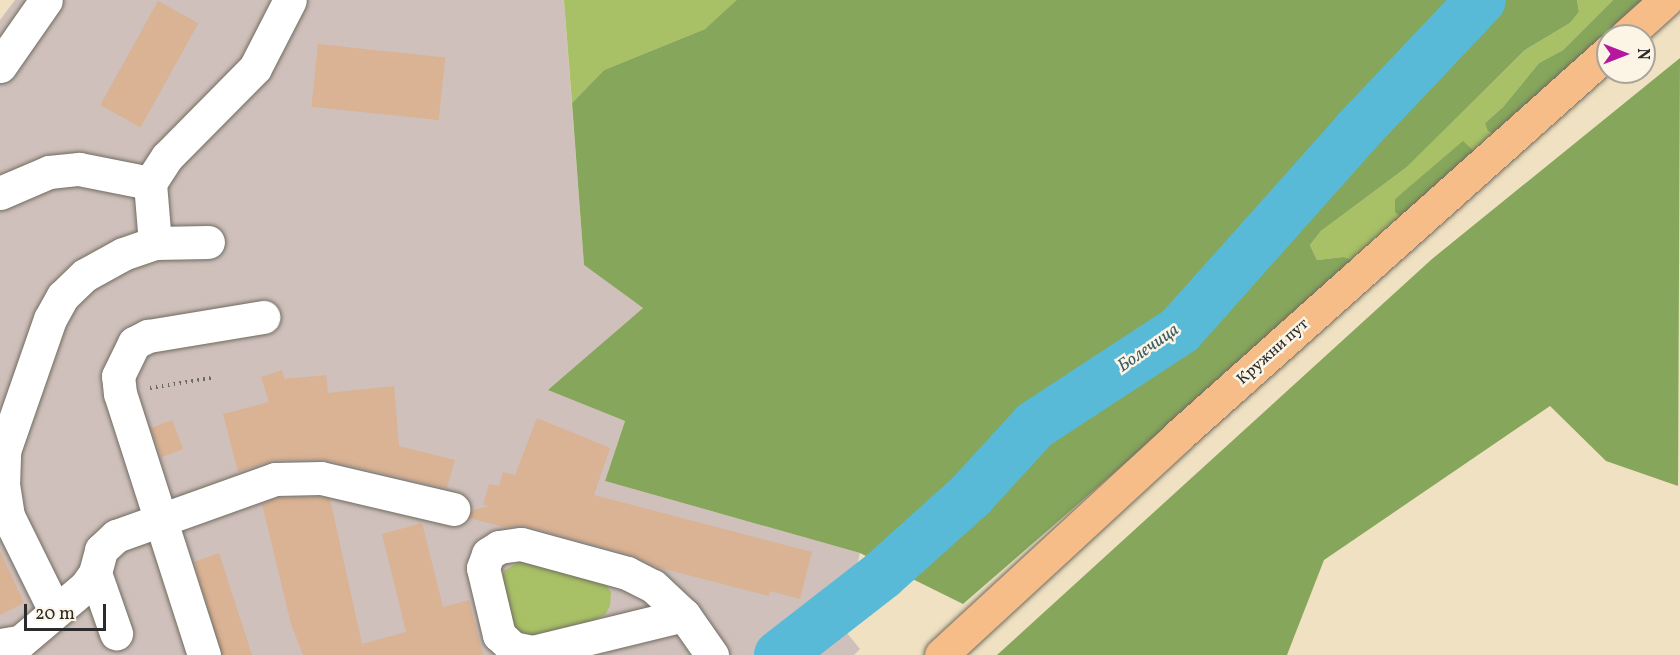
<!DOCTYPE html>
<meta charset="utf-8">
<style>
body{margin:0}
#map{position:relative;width:1680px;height:655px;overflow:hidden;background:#efe1c1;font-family:Vollkorn,serif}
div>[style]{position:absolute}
.industrial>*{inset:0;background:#cfc0bb}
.green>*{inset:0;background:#a8c066}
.forest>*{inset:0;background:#86a65b}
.river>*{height:50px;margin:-25px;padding:0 25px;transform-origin:25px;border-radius:25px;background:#59bad7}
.building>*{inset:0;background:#dab294;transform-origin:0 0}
.path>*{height:4px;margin-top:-2px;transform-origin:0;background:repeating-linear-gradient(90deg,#706b60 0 1.5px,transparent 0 6px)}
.roads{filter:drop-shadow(0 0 2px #706b60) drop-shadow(0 0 2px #706b60)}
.minor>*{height:33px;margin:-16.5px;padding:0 16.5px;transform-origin:16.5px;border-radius:16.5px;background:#fff}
.major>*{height:33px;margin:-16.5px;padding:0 16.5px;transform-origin:16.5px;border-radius:16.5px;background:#f7bd88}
span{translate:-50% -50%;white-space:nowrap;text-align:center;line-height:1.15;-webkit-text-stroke:5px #fcf5e5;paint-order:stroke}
.street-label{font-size:16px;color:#2b2b2b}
.water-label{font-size:18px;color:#3b5d67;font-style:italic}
.north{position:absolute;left:1596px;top:24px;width:60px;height:60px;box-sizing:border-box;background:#fcf5e5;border:2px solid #a8a49b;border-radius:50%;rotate:90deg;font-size:16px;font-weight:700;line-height:24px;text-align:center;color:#2b2b2b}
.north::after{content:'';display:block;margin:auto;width:21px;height:27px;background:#b5179e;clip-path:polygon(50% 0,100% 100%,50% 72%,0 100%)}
.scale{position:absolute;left:24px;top:604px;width:82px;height:27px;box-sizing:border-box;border:3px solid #2b2b2b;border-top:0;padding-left:8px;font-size:18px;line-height:21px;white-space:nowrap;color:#2b2b2b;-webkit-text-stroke:4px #fcf5e5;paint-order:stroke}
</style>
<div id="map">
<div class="industrial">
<i style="clip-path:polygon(15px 0,564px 0,584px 265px,643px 308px,549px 390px,625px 421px,605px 481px,860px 553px,842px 627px,860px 649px,854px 655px,0 655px,0 20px)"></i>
</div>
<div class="green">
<i style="clip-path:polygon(564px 0,737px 0,738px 1px,705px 29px,604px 70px,572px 103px)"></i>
<i style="clip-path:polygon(1577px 0,1613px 0,1563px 50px,1539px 63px,1503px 107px,1485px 123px,1496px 135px,1476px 153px,1416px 183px,1395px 199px,1403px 218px,1352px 267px,1343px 257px,1317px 260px,1310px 245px,1321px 231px,1407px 167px,1525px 50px,1570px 23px,1579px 12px)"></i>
<i style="clip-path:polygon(527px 558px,603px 581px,611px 592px,610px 606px,605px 615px,543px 642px,510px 629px,499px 583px,505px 570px)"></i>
</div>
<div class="forest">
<i style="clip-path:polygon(737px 0,1577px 0,1579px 12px,1570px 23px,1525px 50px,1407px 167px,1321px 231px,1310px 245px,1317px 260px,1343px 257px,1351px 260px,1351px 267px,963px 604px,860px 553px,605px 481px,625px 421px,548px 390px,643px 308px,584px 265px,572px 103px,604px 70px,705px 29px)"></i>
<i style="clip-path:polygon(1613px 0,1643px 0,1496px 135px,1488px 131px,1485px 123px,1503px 107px,1539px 63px,1563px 50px)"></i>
<i style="clip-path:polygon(1680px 58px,1678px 486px,1606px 461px,1550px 406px,1324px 560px,1287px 655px,997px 655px,1432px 259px)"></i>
<i style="clip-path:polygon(1463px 141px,1476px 153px,1403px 218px,1395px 212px,1395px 199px)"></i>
</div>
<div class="river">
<i style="left:779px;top:655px;width:130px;rotate:-37.8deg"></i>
<i style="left:882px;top:575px;width:118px;rotate:-41.9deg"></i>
<i style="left:970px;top:496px;width:96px;rotate:-47.5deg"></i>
<i style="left:1035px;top:425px;width:173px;rotate:-33.2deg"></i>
<i style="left:1180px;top:330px;width:266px;rotate:-48.3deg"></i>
<i style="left:1357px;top:131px;width:180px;rotate:-46.6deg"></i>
</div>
<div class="building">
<i style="left:158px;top:1px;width:46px;height:119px;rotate:29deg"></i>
<i style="left:318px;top:44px;width:128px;height:63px;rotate:6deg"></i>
<i style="clip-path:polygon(282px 370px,285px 379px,326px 375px,328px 393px,394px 386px,399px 446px,455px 460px,447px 488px,321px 459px,274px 460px,238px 472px,223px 414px,269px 402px,261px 377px)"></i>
<i style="clip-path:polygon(537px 418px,610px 448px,594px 495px,812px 552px,800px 599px,770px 591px,769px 596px,657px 567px,632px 555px,526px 526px,504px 527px,469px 518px,471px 511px,489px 506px,483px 505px,489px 484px,499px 486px,503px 472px,515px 475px)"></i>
<i style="left:172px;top:420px;width:31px;height:23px;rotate:69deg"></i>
<i style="clip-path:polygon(319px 497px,330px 499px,362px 644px,406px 632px,382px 534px,422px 523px,443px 607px,469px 600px,483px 655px,303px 655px,291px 624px,262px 504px,278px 498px)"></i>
<i style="clip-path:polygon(0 551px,24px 603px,0 615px)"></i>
<i style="clip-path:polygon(219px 553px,252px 655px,222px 655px,194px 562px)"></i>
</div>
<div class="path">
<i style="left:150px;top:388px;width:62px;rotate:-9.3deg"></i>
</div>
<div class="roads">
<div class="minor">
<i style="left:0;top:66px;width:80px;rotate:-55.1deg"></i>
<i style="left:0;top:193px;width:53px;rotate:-23.2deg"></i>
<i style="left:49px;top:172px;width:30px;rotate:-6deg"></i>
<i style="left:79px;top:169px;width:72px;rotate:11.2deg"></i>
<i style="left:155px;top:243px;width:60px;rotate:-94.8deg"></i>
<i style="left:150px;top:183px;width:31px;rotate:-57deg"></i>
<i style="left:167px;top:157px;width:125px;rotate:-45.3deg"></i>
<i style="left:255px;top:68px;width:76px;rotate:-62.8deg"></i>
<i style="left:95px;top:573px;width:64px;rotate:70.7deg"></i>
<i style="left:55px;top:611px;width:106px;rotate:-116.3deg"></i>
<i style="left:8px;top:516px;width:30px;rotate:-99deg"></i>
<i style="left:3px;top:486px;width:35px;rotate:-88deg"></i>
<i style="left:4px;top:451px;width:140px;rotate:-70.8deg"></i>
<i style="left:50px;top:319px;width:26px;rotate:-61deg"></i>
<i style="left:63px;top:296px;width:30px;rotate:-44deg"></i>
<i style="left:85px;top:275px;width:43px;rotate:-28.9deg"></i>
<i style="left:123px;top:254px;width:34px;rotate:-19deg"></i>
<i style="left:155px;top:243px;width:53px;rotate:-1.1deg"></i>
<i style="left:684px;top:615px;width:156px;rotate:166.3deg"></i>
<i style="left:532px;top:652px;width:19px;rotate:-168deg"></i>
<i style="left:513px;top:648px;width:19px;rotate:-137deg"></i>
<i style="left:499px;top:635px;width:69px;rotate:-103.4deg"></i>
<i style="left:483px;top:568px;width:15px;rotate:-70deg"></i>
<i style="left:488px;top:554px;width:13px;rotate:-32deg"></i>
<i style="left:499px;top:547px;width:22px;rotate:-8deg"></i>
<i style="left:521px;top:544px;width:110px;rotate:15.3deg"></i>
<i style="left:627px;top:573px;width:29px;rotate:27deg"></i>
<i style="left:653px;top:586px;width:42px;rotate:43.1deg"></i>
<i style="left:684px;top:615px;width:49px;rotate:55deg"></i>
<i style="left:0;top:645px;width:20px;rotate:-9deg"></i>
<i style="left:20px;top:642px;width:87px;rotate:-40.3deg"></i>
<i style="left:86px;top:586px;width:16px;rotate:-55deg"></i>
<i style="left:95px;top:573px;width:24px;rotate:-75deg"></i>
<i style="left:101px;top:550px;width:21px;rotate:-43deg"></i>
<i style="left:116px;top:536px;width:169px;rotate:-19.7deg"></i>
<i style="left:275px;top:479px;width:46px;rotate:-1.2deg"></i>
<i style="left:321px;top:478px;width:136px;rotate:13.2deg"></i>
<i style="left:204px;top:655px;width:274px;rotate:-107.8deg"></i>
<i style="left:120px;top:394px;width:18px;rotate:-96deg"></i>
<i style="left:118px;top:376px;width:37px;rotate:-64deg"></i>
<i style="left:134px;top:343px;width:16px;rotate:-27deg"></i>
<i style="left:148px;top:336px;width:117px;rotate:-9.4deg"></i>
</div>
<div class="major">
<i style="left:1626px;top:36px;width:54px;rotate:-42deg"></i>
<i style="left:941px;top:655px;width:323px;rotate:-42.7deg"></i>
<i style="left:1178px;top:436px;width:577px;rotate:-41.77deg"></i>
</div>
</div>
<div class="street-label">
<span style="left:1273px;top:352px;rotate:-42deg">Кружни пут</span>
</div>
<div class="water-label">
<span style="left:1149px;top:349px;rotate:-35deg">Болечица</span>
</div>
<div class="north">N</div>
<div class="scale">20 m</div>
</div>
